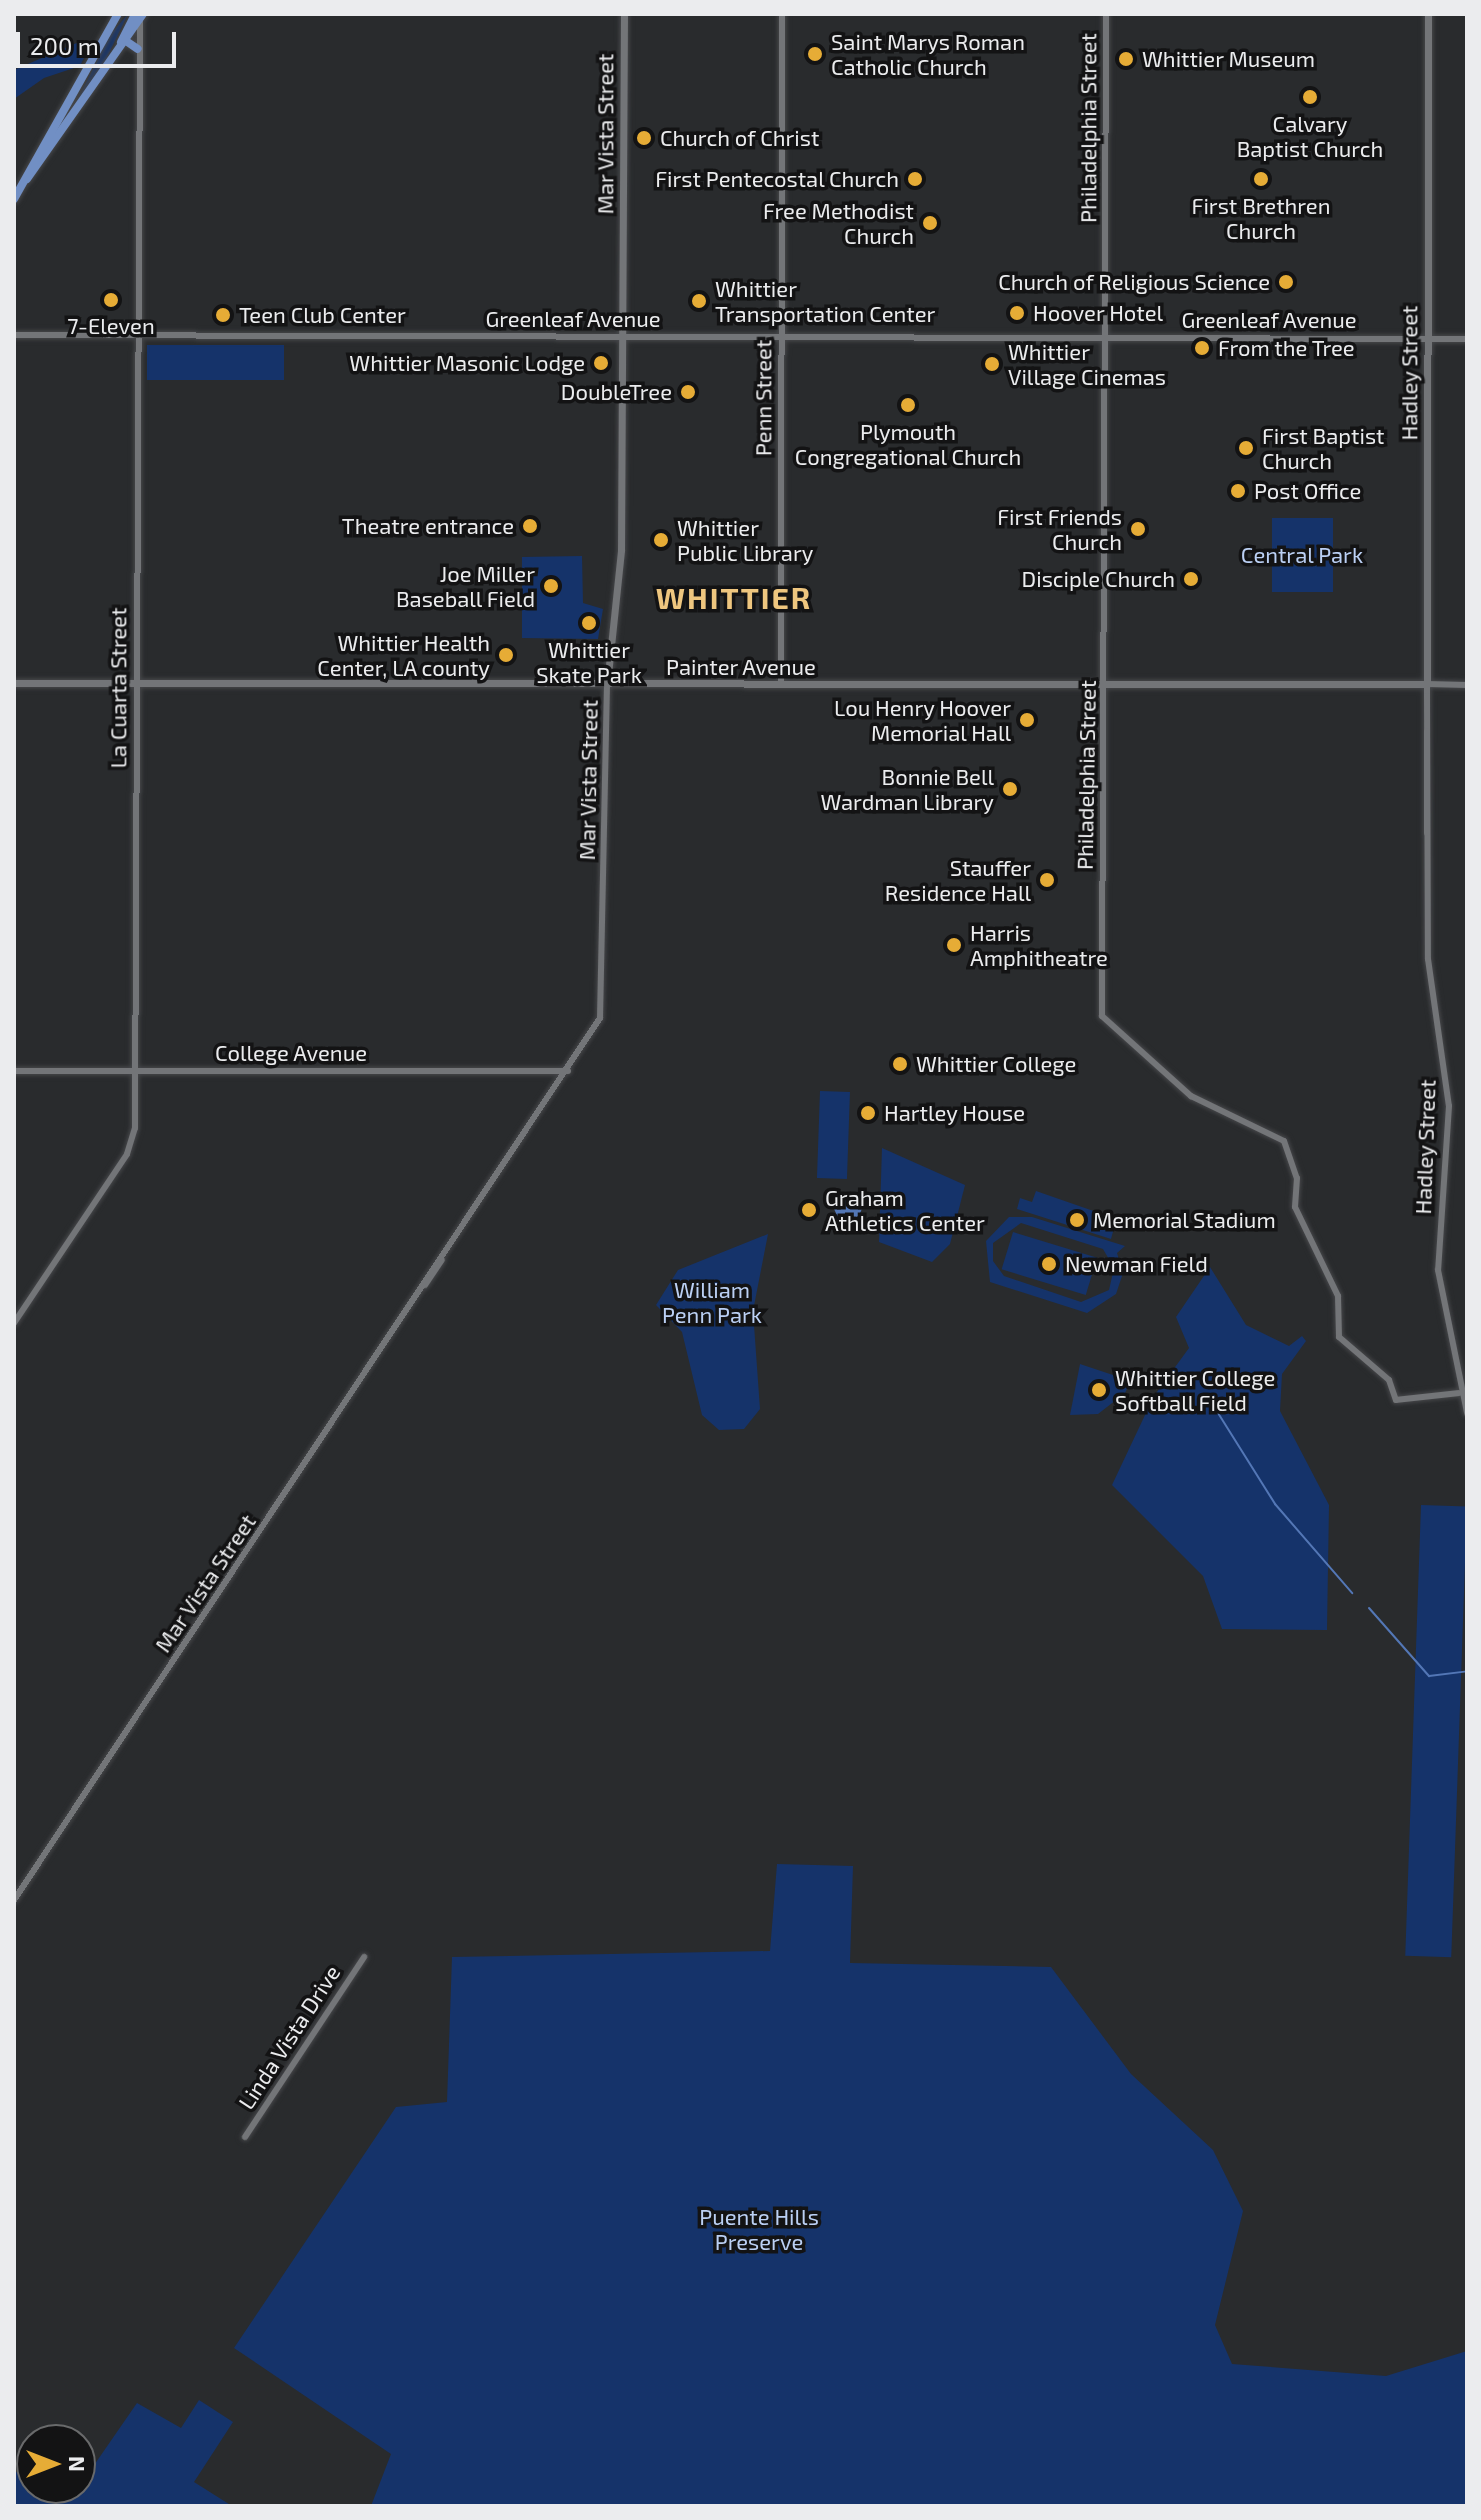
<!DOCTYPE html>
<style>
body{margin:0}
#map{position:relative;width:1481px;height:2520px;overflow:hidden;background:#292b2d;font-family:"Exo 2",sans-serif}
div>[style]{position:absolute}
.green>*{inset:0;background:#15336a;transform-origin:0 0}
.water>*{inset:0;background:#5377b6}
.round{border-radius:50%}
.stream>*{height:2px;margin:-1px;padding:0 1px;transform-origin:1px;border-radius:1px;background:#5377b6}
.roads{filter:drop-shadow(0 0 2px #46474a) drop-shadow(0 0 2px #46474a)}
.tertiary>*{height:6px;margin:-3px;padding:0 3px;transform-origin:3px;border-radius:3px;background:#737578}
.secondary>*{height:7px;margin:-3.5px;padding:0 3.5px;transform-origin:3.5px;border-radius:3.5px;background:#737578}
.primary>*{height:8px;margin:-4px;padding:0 4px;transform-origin:4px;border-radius:4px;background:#718fc4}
.dots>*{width:22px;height:22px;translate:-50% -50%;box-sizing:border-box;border:4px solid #131314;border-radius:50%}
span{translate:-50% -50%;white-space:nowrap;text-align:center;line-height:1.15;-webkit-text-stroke:7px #131314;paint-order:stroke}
.poi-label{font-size:22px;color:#ebecee}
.left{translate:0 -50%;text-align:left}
.right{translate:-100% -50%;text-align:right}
.street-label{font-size:22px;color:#ebecee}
.park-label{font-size:22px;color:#bbd0f4}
.district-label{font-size:30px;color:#eec67f;font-weight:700;letter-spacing:2px}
.frame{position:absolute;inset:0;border:16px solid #ebecee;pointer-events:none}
.north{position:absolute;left:16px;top:2424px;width:80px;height:80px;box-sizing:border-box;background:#131314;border:2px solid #696a6b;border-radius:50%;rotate:90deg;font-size:22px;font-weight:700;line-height:32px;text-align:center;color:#ebecee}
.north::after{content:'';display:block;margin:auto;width:28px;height:36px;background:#e6ac36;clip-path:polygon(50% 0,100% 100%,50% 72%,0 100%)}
.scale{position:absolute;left:16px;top:32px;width:160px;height:36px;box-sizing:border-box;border:4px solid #ebecee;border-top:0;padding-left:10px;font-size:24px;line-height:28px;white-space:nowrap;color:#ebecee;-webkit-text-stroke:6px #131314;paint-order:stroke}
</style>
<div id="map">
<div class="green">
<i style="clip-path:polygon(128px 14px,99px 74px,71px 113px,110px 35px)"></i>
<i style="clip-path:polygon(79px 42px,88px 48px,78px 54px,85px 56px,80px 66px,44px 78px,14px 99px,14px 70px)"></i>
<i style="left:284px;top:345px;width:35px;height:137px;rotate:90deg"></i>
<i style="left:1272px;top:518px;width:61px;height:74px"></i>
<i style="clip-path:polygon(582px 556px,583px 603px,603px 609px,598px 639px,522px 638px,522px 557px)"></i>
<i style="left:820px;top:1091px;width:30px;height:87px;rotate:2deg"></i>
<i style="clip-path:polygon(882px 1148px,965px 1185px,950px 1244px,932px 1262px,879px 1242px)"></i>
<i style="clip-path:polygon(1036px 1191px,1105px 1215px,1103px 1224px,1114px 1228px,1111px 1239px,1017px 1209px,1020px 1198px,1032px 1202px)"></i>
<i style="clip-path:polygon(evenodd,1009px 1217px,1032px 1217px,1125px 1246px,1117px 1253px,1123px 1273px,1116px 1294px,1087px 1313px,990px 1282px,986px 1241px,1009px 1217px,1021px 1223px,1103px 1249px,1114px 1268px,1109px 1290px,1081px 1302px,1004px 1276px,993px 1261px,993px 1243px,1021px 1223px)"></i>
<i style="left:1013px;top:1232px;width:88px;height:39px;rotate:17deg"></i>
<i style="clip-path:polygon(768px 1234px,753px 1311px,760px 1409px,744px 1429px,719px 1430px,702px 1415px,682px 1332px,656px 1305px,678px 1270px)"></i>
<i style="clip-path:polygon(1210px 1267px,1246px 1325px,1289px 1346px,1302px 1336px,1306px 1341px,1282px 1374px,1280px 1411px,1329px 1505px,1327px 1630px,1222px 1629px,1203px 1576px,1112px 1485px,1154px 1396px,1189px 1348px,1176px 1317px)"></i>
<i style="clip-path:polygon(1080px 1364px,1131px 1381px,1125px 1393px,1098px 1414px,1070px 1415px)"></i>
<i style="left:1421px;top:1505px;width:46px;height:451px;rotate:2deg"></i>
<i style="clip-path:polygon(777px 1864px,853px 1866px,850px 1963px,1051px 1967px,1131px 2074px,1213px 2150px,1243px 2211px,1215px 2325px,1232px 2364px,1386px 2376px,1467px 2351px,1467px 2506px,371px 2506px,391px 2454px,234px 2348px,396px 2107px,447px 2102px,452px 1957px,770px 1951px)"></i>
<i style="clip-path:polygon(199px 2400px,233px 2422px,194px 2482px,232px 2506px,14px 2506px,14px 2471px,32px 2479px,32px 2488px,72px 2497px,137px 2403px,181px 2428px)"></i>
</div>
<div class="water">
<i class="round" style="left:834px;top:1192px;width:28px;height:28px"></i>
</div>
<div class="stream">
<i style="left:1213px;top:1405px;width:117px;rotate:57.9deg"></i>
<i style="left:1275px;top:1504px;width:118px;rotate:49.1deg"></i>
<i style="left:1369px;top:1608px;width:91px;rotate:48.6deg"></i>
<i style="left:1429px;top:1676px;width:38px;rotate:-7deg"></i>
</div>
<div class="roads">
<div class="tertiary">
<i style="left:1106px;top:14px;width:1002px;rotate:90.23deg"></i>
<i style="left:1102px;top:1016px;width:120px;rotate:42deg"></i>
<i style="left:1191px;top:1096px;width:103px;rotate:25.8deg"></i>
<i style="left:1284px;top:1141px;width:39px;rotate:71deg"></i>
<i style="left:1297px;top:1178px;width:29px;rotate:94deg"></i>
<i style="left:1295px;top:1207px;width:99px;rotate:64.2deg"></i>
<i style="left:1338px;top:1296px;width:41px;rotate:88.6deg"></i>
<i style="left:1339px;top:1337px;width:66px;rotate:40.7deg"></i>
<i style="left:1389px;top:1380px;width:21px;rotate:71deg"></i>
<i style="left:1396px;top:1400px;width:63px;rotate:-6.3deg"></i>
<i style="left:14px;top:335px;width:1453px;rotate:0.16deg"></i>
<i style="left:781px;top:685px;width:671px;rotate:-89.91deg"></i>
<i style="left:1467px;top:685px;width:40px;rotate:-178.6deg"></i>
<i style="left:1427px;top:684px;width:12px;rotate:90deg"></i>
<i style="left:1427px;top:696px;width:263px;rotate:89.8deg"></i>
<i style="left:1428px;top:959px;width:148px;rotate:81.9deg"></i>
<i style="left:1449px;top:1106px;width:164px;rotate:93.8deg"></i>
<i style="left:1438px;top:1270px;width:146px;rotate:78.5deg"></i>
<i style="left:1427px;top:833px;width:102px;rotate:-90deg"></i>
<i style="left:14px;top:1071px;width:554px"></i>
<i style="left:425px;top:1285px;width:30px;rotate:-56deg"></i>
<i style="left:14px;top:1323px;width:203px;rotate:-56.2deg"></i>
<i style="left:127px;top:1154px;width:27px;rotate:-73deg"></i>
<i style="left:135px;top:1128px;width:1107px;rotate:-89.74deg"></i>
<i style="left:14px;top:1900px;width:1059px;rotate:-56.4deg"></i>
<i style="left:600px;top:1018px;width:334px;rotate:-88.8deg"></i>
<i style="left:245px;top:2137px;width:216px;rotate:-56.5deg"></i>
</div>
<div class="secondary">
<i style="left:14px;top:683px;width:1413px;rotate:0.04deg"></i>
<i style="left:1427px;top:684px;width:670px;rotate:-89.91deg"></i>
<i style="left:607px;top:684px;width:135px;rotate:-84deg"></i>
<i style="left:621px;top:550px;width:536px;rotate:-89.68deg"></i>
</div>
<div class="primary">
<i style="left:126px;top:41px;width:14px;rotate:34deg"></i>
<i style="left:121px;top:42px;width:31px;rotate:-63deg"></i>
<i style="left:27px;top:179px;width:202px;rotate:-54.9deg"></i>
<i style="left:14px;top:199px;width:212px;rotate:-60.7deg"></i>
</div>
</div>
<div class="dots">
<i style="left:815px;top:54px;background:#e6ac36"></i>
<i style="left:1126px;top:59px;background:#e6ac36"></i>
<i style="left:1310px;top:97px;background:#e6ac36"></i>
<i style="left:644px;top:138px;background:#e6ac36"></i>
<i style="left:915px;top:179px;background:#e6ac36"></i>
<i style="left:1261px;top:179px;background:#e6ac36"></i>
<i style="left:930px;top:223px;background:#e6ac36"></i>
<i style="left:1286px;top:282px;background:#e6ac36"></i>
<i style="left:111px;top:300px;background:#e6ac36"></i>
<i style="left:699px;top:301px;background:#e6ac36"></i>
<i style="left:1017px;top:313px;background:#e6ac36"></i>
<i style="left:223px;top:315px;background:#e6ac36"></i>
<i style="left:1202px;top:348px;background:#e6ac36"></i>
<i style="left:601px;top:363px;background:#e6ac36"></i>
<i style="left:992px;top:364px;background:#e6ac36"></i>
<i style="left:688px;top:392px;background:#e6ac36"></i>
<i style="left:908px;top:405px;background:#e6ac36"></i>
<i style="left:1246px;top:448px;background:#e6ac36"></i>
<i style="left:1238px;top:491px;background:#e6ac36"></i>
<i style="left:530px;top:526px;background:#e6ac36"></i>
<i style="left:1138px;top:529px;background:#e6ac36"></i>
<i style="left:661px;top:540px;background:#e6ac36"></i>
<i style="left:1191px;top:579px;background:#e6ac36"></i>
<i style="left:551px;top:586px;background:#e6ac36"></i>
<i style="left:589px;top:623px;background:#e6ac36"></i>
<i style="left:506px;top:655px;background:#e6ac36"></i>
<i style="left:1027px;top:720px;background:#e6ac36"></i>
<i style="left:1010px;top:789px;background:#e6ac36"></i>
<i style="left:1047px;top:880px;background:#e6ac36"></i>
<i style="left:954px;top:945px;background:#e6ac36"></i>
<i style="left:900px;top:1064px;background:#e6ac36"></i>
<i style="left:868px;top:1113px;background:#e6ac36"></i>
<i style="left:809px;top:1210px;background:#e6ac36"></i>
<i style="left:1077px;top:1220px;background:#e6ac36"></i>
<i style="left:1049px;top:1264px;background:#e6ac36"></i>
<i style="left:1099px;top:1390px;background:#e6ac36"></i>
</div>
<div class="poi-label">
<span class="left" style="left:831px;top:54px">Saint Marys Roman<br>Catholic Church</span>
<span class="left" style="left:1142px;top:59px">Whittier Museum</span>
<span style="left:1310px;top:136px">Calvary<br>Baptist Church</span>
<span class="left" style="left:660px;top:138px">Church of Christ</span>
<span class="right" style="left:899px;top:179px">First Pentecostal Church</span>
<span style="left:1261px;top:218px">First Brethren<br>Church</span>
<span class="right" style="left:914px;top:223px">Free Methodist<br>Church</span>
<span class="right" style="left:1270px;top:282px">Church of Religious Science</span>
<span class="left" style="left:715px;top:301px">Whittier<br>Transportation Center</span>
<span class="left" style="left:1033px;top:313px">Hoover Hotel</span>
<span class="left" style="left:239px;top:315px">Teen Club Center</span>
<span style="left:111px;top:326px">7-Eleven</span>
<span class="left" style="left:1218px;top:348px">From the Tree</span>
<span class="left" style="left:1008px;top:364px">Whittier<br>Village Cinemas</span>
<span class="right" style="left:585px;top:363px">Whittier Masonic Lodge</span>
<span class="right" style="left:672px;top:392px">DoubleTree</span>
<span style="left:908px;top:444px">Plymouth<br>Congregational Church</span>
<span class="left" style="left:1262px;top:448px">First Baptist<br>Church</span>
<span class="left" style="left:1254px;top:491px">Post Office</span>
<span class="right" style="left:1122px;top:529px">First Friends<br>Church</span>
<span class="right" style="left:514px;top:526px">Theatre entrance</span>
<span class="left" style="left:677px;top:540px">Whittier<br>Public Library</span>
<span class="right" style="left:535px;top:586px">Joe Miller<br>Baseball Field</span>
<span class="right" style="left:1175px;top:579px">Disciple Church</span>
<span class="right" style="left:490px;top:655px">Whittier Health<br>Center, LA county</span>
<span style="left:589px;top:662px">Whittier<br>Skate Park</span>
<span class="right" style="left:1011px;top:720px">Lou Henry Hoover<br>Memorial Hall</span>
<span class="right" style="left:994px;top:789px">Bonnie Bell<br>Wardman Library</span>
<span class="right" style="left:1031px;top:880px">Stauffer<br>Residence Hall</span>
<span class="left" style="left:970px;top:945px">Harris<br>Amphitheatre</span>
<span class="left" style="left:916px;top:1064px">Whittier College</span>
<span class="left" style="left:884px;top:1113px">Hartley House</span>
<span class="left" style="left:825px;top:1210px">Graham<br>Athletics Center</span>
<span class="left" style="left:1093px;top:1220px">Memorial Stadium</span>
<span class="left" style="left:1065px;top:1264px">Newman Field</span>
<span class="left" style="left:1115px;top:1390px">Whittier College<br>Softball Field</span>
</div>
<div class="street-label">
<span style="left:1088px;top:128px;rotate:-90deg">Philadelphia Street</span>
<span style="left:605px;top:134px;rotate:-90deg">Mar Vista Street</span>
<span style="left:573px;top:319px">Greenleaf Avenue</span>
<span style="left:1269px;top:320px">Greenleaf Avenue</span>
<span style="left:1409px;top:373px;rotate:-90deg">Hadley Street</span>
<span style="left:763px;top:398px;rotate:-90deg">Penn Street</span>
<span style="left:741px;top:667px">Painter Avenue</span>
<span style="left:118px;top:688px;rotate:-90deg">La Cuarta Street</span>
<span style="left:1086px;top:775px;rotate:-89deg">Philadelphia Street</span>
<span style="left:588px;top:780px;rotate:-89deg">Mar Vista Street</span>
<span style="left:291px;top:1053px">College Avenue</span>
<span style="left:1425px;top:1147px;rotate:-88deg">Hadley Street</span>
<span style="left:205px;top:1583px;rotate:-56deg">Mar Vista Street</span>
<span style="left:289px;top:2037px;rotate:-57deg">Linda Vista Drive</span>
</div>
<div class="park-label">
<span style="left:1302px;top:555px">Central Park</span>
<span style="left:712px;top:1302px">William<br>Penn Park</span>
<span style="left:759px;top:2229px">Puente Hills<br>Preserve</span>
</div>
<div class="district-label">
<span style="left:734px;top:597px">WHITTIER</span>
</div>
<div class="frame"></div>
<div class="north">N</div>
<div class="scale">200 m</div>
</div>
